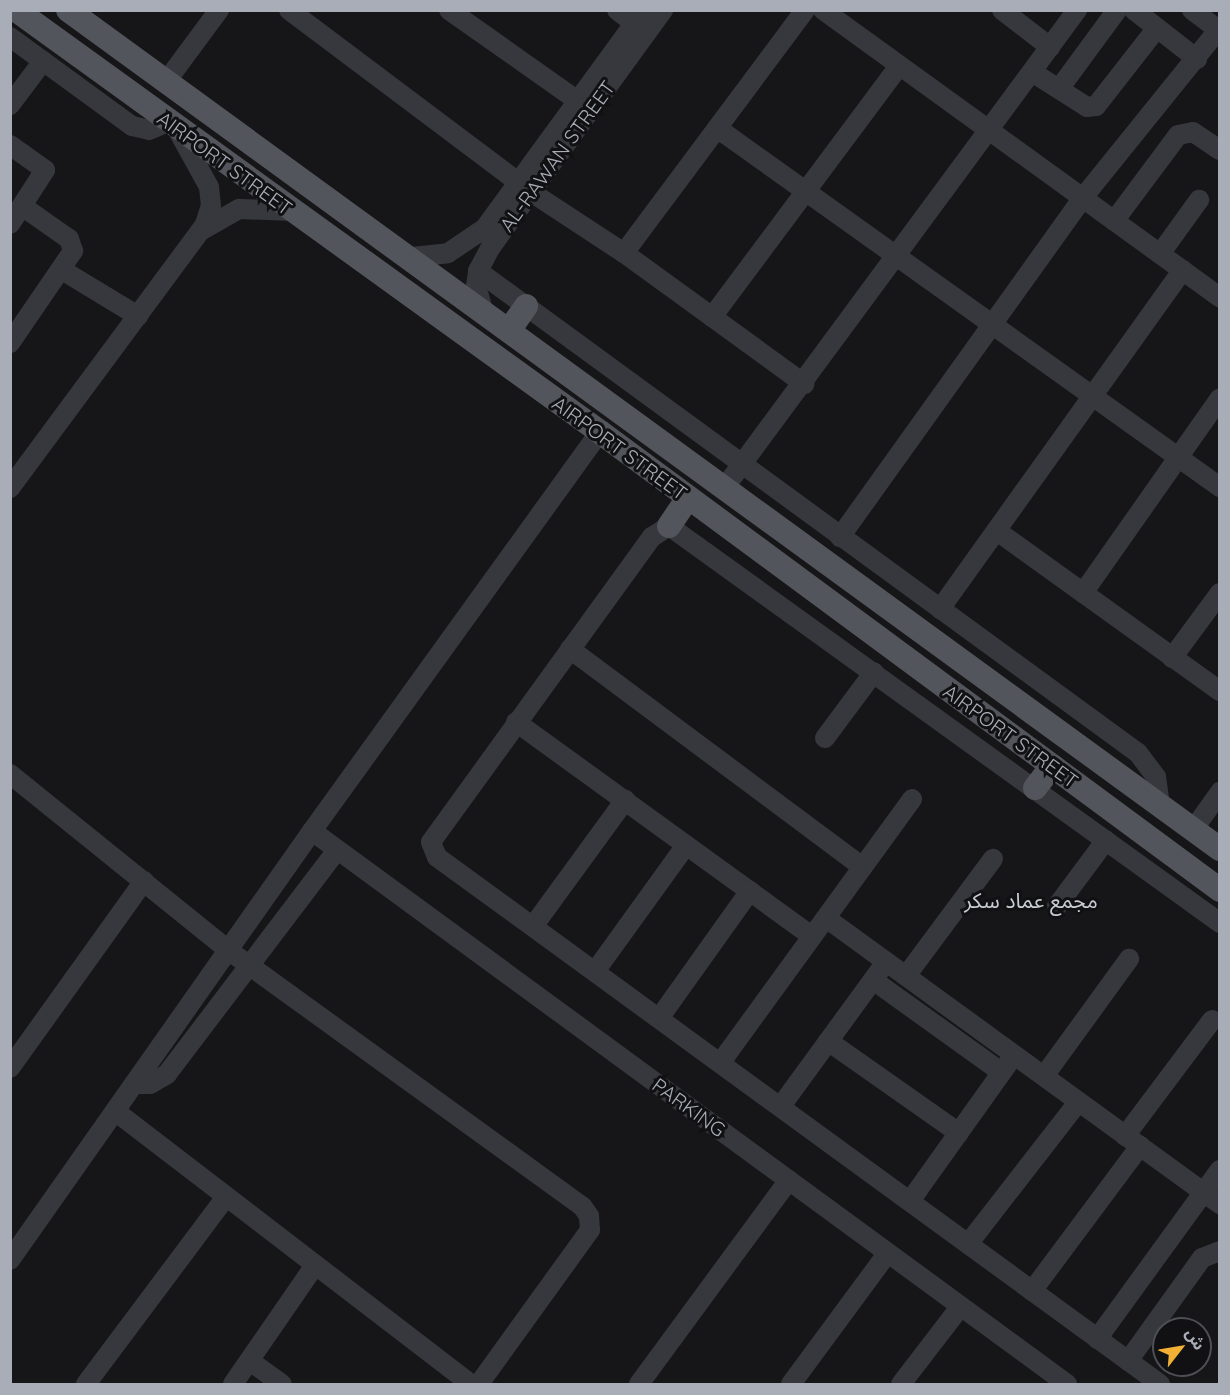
<!DOCTYPE html>
<meta charset="utf-8">
<style>
body{margin:0}
#map{position:relative;width:1230px;height:1395px;overflow:hidden;background:#161618;font-family:Quicksand,"Noto Sans Arabic",sans-serif}
div>[style]{position:absolute}
.minor>*{height:20px;margin:-10px;padding:0 10px;transform-origin:10px;border-radius:10px;background:#37383d}
.major>*{height:24px;margin:-12px;padding:0 12px;transform-origin:12px;border-radius:12px;background:#53555c}
span{translate:-50% -50%;white-space:nowrap;text-align:center;line-height:1.15;-webkit-text-stroke:6px #111113;paint-order:stroke}
.street-label{font-size:20px;color:#a8adb8}
.neighbourhood-label{font-size:21px;color:#c9ccd4}
.frame{position:absolute;inset:0;border:12px solid #a8adb8;pointer-events:none}
.north{position:absolute;left:1152px;top:1317px;width:60px;height:60px;box-sizing:border-box;background:#111113;border:2px solid #4d4f55;border-radius:50%;rotate:59deg;font-size:16px;font-weight:700;line-height:24px;text-align:center;color:#a8adb8}
.north::after{content:'';display:block;margin:auto;width:21px;height:27px;background:#f2b134;clip-path:polygon(50% 0,100% 100%,50% 72%,0 100%)}
</style>
<div id="map">
<div class="minor">
<i style="left:289px;top:10px;width:303px;rotate:36.9deg"></i>
<i style="left:531px;top:192px;width:111px;rotate:33.3deg"></i>
<i style="left:624px;top:253px;width:223px;rotate:36deg"></i>
<i style="left:449px;top:10px;width:158px;rotate:35.2deg"></i>
<i style="left:617px;top:10px;width:23px;rotate:38deg"></i>
<i style="left:823px;top:10px;width:490px;rotate:35.9deg"></i>
<i style="left:1002px;top:10px;width:61px;rotate:37.6deg"></i>
<i style="left:1134px;top:10px;width:80px;rotate:37.9deg"></i>
<i style="left:1192px;top:10px;width:35px;rotate:37deg"></i>
<i style="left:10px;top:37px;width:151px;rotate:36.1deg"></i>
<i style="left:132px;top:126px;width:17px;rotate:13deg"></i>
<i style="left:149px;top:130px;width:21px;rotate:-23deg"></i>
<i style="left:1032px;top:72px;width:65px;rotate:32.5deg"></i>
<i style="left:1087px;top:107px;width:9px;rotate:-6deg"></i>
<i style="left:1096px;top:106px;width:99px;rotate:-52deg"></i>
<i style="left:165px;top:83px;width:91px;rotate:-53.5deg"></i>
<i style="left:1059px;top:89px;width:98px;rotate:-53.7deg"></i>
<i style="left:10px;top:105px;width:55px;rotate:-53.1deg"></i>
<i style="left:717px;top:128px;width:618px;rotate:35.52deg"></i>
<i style="left:10px;top:145px;width:43px;rotate:35.5deg"></i>
<i style="left:45px;top:170px;width:64px;rotate:122.9deg"></i>
<i style="left:1114px;top:221px;width:107px;rotate:-53.3deg"></i>
<i style="left:1178px;top:135px;width:15px;rotate:-11deg"></i>
<i style="left:1193px;top:132px;width:32px;rotate:34deg"></i>
<i style="left:202px;top:230px;width:43px;rotate:-29.6deg"></i>
<i style="left:239px;top:209px;width:54px;rotate:2.1deg"></i>
<i style="left:624px;top:253px;width:303px;rotate:-53.3deg"></i>
<i style="left:1160px;top:254px;width:67px;rotate:-54.2deg"></i>
<i style="left:412px;top:257px;width:36px;rotate:-6deg"></i>
<i style="left:448px;top:253px;width:45px;rotate:-34deg"></i>
<i style="left:485px;top:228px;width:270px;rotate:-53.9deg"></i>
<i style="left:62px;top:270px;width:89px;rotate:31.2deg"></i>
<i style="left:478px;top:271px;width:817px;rotate:36.14deg"></i>
<i style="left:1138px;top:753px;width:30px;rotate:53deg"></i>
<i style="left:1156px;top:777px;width:29px;rotate:82deg"></i>
<i style="left:483px;top:310px;width:25px;rotate:-106deg"></i>
<i style="left:476px;top:286px;width:15px;rotate:-82deg"></i>
<i style="left:478px;top:271px;width:27px;rotate:-62deg"></i>
<i style="left:491px;top:247px;width:293px;rotate:-54deg"></i>
<i style="left:712px;top:317px;width:313px;rotate:-53.3deg"></i>
<i style="left:10px;top:343px;width:112px;rotate:-55.6deg"></i>
<i style="left:73px;top:251px;width:13px;rotate:-108deg"></i>
<i style="left:69px;top:239px;width:57px;rotate:-144.9deg"></i>
<i style="left:725px;top:487px;width:593px;rotate:-53.57deg"></i>
<i style="left:10px;top:488px;width:328px;rotate:-53.5deg"></i>
<i style="left:205px;top:224px;width:19px;rotate:-72deg"></i>
<i style="left:211px;top:206px;width:19px;rotate:-96deg"></i>
<i style="left:209px;top:187px;width:66px;rotate:-118.9deg"></i>
<i style="left:997px;top:531px;width:274px;rotate:35.7deg"></i>
<i style="left:840px;top:537px;width:414px;rotate:-54.4deg"></i>
<i style="left:1081px;top:200px;width:221px;rotate:-51.1deg"></i>
<i style="left:1083px;top:593px;width:238px;rotate:-54.9deg"></i>
<i style="left:940px;top:609px;width:417px;rotate:-54.4deg"></i>
<i style="left:570px;top:649px;width:365px;rotate:36.7deg"></i>
<i style="left:1172px;top:658px;width:81px;rotate:-53.6deg"></i>
<i style="left:516px;top:722px;width:365px;rotate:35.9deg"></i>
<i style="left:825px;top:738px;width:82px;rotate:-53.4deg"></i>
<i style="left:10px;top:774px;width:280px;rotate:38.9deg"></i>
<i style="left:228px;top:950px;width:437px;rotate:35.9deg"></i>
<i style="left:582px;top:1206px;width:12px;rotate:55deg"></i>
<i style="left:589px;top:1216px;width:14px;rotate:86deg"></i>
<i style="left:590px;top:1230px;width:190px;rotate:125.8deg"></i>
<i style="left:1193px;top:830px;width:47px;rotate:-54.6deg"></i>
<i style="left:312px;top:831px;width:936px;rotate:36.22deg"></i>
<i style="left:1057px;top:906px;width:82px;rotate:-53.4deg"></i>
<i style="left:826px;top:918px;width:487px;rotate:36deg"></i>
<i style="left:534px;top:925px;width:155px;rotate:-53.9deg"></i>
<i style="left:596px;top:970px;width:154px;rotate:-54.2deg"></i>
<i style="left:906px;top:976px;width:146px;rotate:-53.4deg"></i>
<i style="left:873px;top:980px;width:158px;rotate:35.7deg"></i>
<i style="left:660px;top:1017px;width:155px;rotate:-54.5deg"></i>
<i style="left:828px;top:1041px;width:160px;rotate:35.1deg"></i>
<i style="left:721px;top:1062px;width:325px;rotate:-54deg"></i>
<i style="left:10px;top:1068px;width:230px;rotate:-54.4deg"></i>
<i style="left:1044px;top:1076px;width:145px;rotate:-54deg"></i>
<i style="left:134px;top:1084px;width:16px"></i>
<i style="left:150px;top:1084px;width:20px;rotate:-30deg"></i>
<i style="left:167px;top:1074px;width:281px;rotate:-52.8deg"></i>
<i style="left:781px;top:1106px;width:178px;rotate:-53.9deg"></i>
<i style="left:115px;top:1111px;width:449px;rotate:37.5deg"></i>
<i style="left:1125px;top:1136px;width:145px;rotate:-53.1deg"></i>
<i style="left:910px;top:1201px;width:179px;rotate:-54.5deg"></i>
<i style="left:968px;top:1244px;width:180px;rotate:-52.2deg"></i>
<i style="left:10px;top:1260px;width:525px;rotate:-54.86deg"></i>
<i style="left:312px;top:831px;width:492px;rotate:-54.2deg"></i>
<i style="left:1032px;top:1291px;width:181px;rotate:-53.3deg"></i>
<i style="left:1097px;top:1339px;width:209px;rotate:-54deg"></i>
<i style="left:250px;top:1361px;width:39px;rotate:36deg"></i>
<i style="left:1128px;top:1361px;width:127px;rotate:-54.3deg"></i>
<i style="left:1202px;top:1258px;width:19px;rotate:-21deg"></i>
<i style="left:86px;top:1384px;width:234px;rotate:-53.2deg"></i>
<i style="left:233px;top:1384px;width:145px;rotate:-55.4deg"></i>
<i style="left:639px;top:1384px;width:253px;rotate:-53.7deg"></i>
<i style="left:791px;top:1384px;width:162px;rotate:-53.6deg"></i>
<i style="left:901px;top:1384px;width:97px;rotate:-52.5deg"></i>
<i style="left:1160px;top:1384px;width:895px;rotate:-143.91deg"></i>
<i style="left:437px;top:857px;width:16px;rotate:-112deg"></i>
<i style="left:431px;top:842px;width:377px;rotate:-54.1deg"></i>
<i style="left:652px;top:537px;width:20px;rotate:-33deg"></i>
<i style="left:669px;top:526px;width:679px;rotate:35.77deg"></i>
</div>
<div class="major">
<i style="left:16px;top:10px;width:721px;rotate:35.85deg"></i>
<i style="left:600px;top:432px;width:771px;rotate:36.45deg"></i>
<i style="left:68px;top:10px;width:1425px;rotate:36.07deg"></i>
<i style="left:510px;top:329px;width:28px;rotate:-55deg"></i>
<i style="left:669px;top:526px;width:34px;rotate:-56deg"></i>
<i style="left:1035px;top:788px;width:28px;rotate:-52deg"></i>
</div>
<div class="street-label">
<span style="left:557px;top:156px;rotate:-54deg">AL-RAWAN STREET</span>
<span style="left:225px;top:163px;rotate:36deg">AIRPORT STREET</span>
<span style="left:620px;top:448px;rotate:36deg">AIRPORT STREET</span>
<span style="left:1011px;top:736px;rotate:36deg">AIRPORT STREET</span>
<span style="left:689px;top:1107px;rotate:36deg">PARKING</span>
</div>
<div class="neighbourhood-label">
<span style="left:1031px;top:900px">مجمع عماد سكر</span>
</div>
<div class="frame"></div>
<div class="north">ش</div>
</div>
